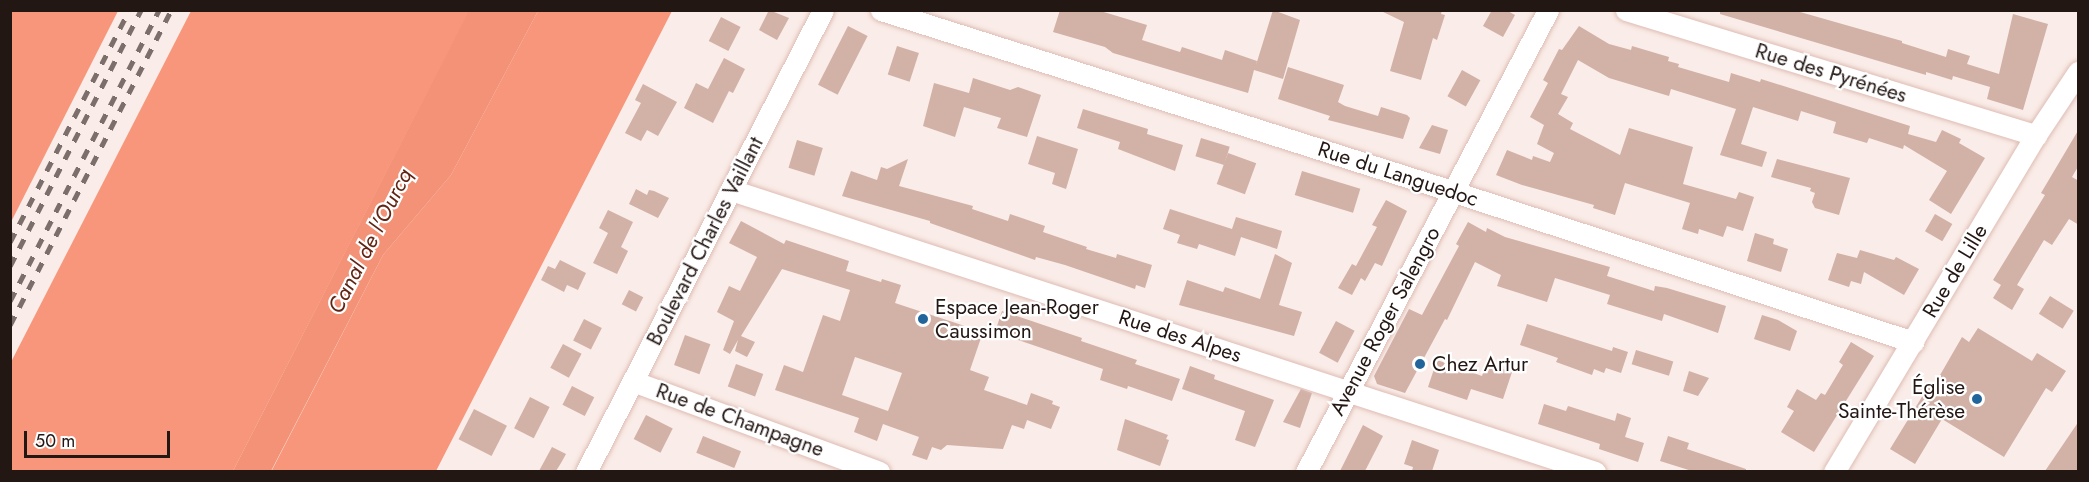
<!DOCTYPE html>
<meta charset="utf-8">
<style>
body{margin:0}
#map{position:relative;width:2089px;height:482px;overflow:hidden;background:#faece8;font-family:Jost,sans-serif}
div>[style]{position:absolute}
.forest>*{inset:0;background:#f7967a}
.water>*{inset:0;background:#f39276}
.building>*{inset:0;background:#d2b1a7;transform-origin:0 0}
.roads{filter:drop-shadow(0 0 2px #debcb3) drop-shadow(0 0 2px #debcb3)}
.street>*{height:21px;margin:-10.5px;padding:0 10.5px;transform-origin:10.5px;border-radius:10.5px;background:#fff}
.rail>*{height:4.5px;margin-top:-2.25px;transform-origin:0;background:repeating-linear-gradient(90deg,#7b6e6b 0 10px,transparent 0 20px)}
.dots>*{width:16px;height:16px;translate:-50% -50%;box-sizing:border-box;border:3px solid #fff;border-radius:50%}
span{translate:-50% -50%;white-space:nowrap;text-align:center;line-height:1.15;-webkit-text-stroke:4.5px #fff;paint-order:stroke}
.street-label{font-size:21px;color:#231714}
.poi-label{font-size:21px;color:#231714}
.left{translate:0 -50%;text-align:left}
.right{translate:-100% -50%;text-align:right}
.water-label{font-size:22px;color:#622514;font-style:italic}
.frame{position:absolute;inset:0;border:12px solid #231714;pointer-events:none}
.scale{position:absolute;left:24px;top:431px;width:146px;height:27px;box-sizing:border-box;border:3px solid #231714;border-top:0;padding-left:8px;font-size:18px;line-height:21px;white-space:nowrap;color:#231714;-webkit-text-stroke:4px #fff;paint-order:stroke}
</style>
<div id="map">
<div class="forest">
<i style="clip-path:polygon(11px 10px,118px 11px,11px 222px,10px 11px)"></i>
<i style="clip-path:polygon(191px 11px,469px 11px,233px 471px,11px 471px,10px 364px)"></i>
<i style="clip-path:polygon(538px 11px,672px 11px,436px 471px,271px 472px,383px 255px,451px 175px)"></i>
</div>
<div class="water">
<i style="clip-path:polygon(469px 10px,538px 11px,451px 175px,383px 255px,271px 471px,233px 471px)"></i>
</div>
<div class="building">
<i style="clip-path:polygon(769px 10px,789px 18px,777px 40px,759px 30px)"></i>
<i style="clip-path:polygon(1060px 10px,1097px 10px,1147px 25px,1142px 40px,1180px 52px,1182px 47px,1222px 60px,1225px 50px,1257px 61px,1256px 65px,1273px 10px,1300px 20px,1283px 79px,1254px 70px,1248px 93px,1113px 53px,1105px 47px,1053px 32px)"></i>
<i style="clip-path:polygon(1379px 10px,1442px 10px,1441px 14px,1445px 15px,1437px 40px,1433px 38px,1421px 80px,1390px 71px,1404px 22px)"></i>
<i style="clip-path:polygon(1492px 10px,1506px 10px,1515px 15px,1503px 37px,1483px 26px)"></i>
<i style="clip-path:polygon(1720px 10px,1793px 10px,1902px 41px,1902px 43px,1946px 57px,1948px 49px,1970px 56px,1967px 64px,1999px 74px,2013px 14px,2048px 24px,2023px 110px,1987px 99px,1990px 87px,1953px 76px,1952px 80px,1926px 72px,1926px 75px,1720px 14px)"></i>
<i style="left:721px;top:17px;width:22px;height:27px;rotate:27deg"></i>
<i style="left:848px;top:26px;width:22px;height:66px;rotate:27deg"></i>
<i style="clip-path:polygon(1579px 26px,1609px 44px,1631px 50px,1632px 46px,1669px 57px,1668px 61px,1679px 64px,1678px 67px,1729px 82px,1731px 73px,1760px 82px,1761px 79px,1910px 126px,1908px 134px,1936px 142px,1942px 130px,1961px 139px,1959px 143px,1985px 158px,1951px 214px,1929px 200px,1947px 171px,1904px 145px,1903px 149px,1869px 138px,1867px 143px,1833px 133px,1836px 122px,1801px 111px,1798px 121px,1753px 107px,1741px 144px,1767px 152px,1762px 167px,1720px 155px,1736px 109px,1671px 89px,1669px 96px,1609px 78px,1578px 60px,1561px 94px,1568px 97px,1558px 114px,1573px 123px,1570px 129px,1620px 155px,1629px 128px,1693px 147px,1683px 184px,1736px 199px,1739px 192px,1754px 197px,1743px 231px,1727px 226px,1723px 237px,1699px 229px,1698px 234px,1682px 229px,1690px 203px,1625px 183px,1615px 215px,1593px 208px,1594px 205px,1522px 185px,1496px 175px,1507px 150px,1532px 160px,1533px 156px,1550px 162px,1554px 153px,1537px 144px,1544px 125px,1530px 117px,1548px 83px,1543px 80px,1559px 49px,1562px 50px)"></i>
<i style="left:897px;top:46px;width:23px;height:30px;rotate:18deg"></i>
<i style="clip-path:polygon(724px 58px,745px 69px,733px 93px,729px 91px,713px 123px,684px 108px,696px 83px,708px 89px)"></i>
<i style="clip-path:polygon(1288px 67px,1344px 85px,1338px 102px,1345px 106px,1378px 116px,1381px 107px,1407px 115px,1410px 118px,1403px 139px,1328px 120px,1330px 116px,1278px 99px)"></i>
<i style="left:1462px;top:70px;width:21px;height:30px;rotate:29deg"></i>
<i style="clip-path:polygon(973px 78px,1010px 90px,1018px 87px,1041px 95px,1027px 137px,997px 128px,1001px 118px,964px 107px,955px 137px,923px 126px,934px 83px,969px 93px)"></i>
<i style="clip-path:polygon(643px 84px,677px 102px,658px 136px,647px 130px,641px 141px,625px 133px,641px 103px,635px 100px)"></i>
<i style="clip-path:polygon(1083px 109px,1148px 129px,1147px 134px,1183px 145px,1175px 171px,1118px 149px,1120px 142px,1077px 128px)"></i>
<i style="clip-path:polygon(1432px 125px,1448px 130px,1440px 154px,1419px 148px)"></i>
<i style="clip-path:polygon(2079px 129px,2079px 165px,2072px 177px,2079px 181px,2079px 225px,2069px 219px,2052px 245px,2044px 240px,2017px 285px,2024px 289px,2012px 310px,1993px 298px,2001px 285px,1993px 280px,2045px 195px,2041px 193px)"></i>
<i style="clip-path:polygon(1037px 136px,1078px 149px,1066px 189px,1052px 184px,1055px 173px,1028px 164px)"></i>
<i style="left:1201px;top:138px;width:30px;height:19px;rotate:17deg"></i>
<i style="left:797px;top:140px;width:27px;height:29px;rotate:17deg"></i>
<i style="left:1228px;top:153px;width:30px;height:33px;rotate:20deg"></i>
<i style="clip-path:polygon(908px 159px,899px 186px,973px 206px,972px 209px,1008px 221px,1010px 214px,1045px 226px,1043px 232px,1087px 247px,1086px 249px,1116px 258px,1117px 254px,1152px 265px,1145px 288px,1136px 285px,1135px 289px,1065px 265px,1036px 257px,1035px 260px,930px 223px,930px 221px,842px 196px,851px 171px,877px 180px,881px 167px,887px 169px)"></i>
<i style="clip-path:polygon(1777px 159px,1850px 178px,1839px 215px,1815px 208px,1812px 202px,1815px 193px,1810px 191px,1811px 188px,1771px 177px)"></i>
<i style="left:1302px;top:171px;width:61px;height:25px;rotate:17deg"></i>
<i style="clip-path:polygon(636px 189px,647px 195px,649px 190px,654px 191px,669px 198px,658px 218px,629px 204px)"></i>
<i style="clip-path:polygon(1386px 200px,1407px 211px,1382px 266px,1375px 263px,1365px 281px,1361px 278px,1352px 295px,1338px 288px,1352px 264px,1356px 266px,1377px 227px,1372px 225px)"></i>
<i style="clip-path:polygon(1170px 209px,1232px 229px,1236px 217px,1282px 231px,1277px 249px,1241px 237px,1235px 256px,1199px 244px,1197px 249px,1177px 243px,1180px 235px,1163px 229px)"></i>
<i style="clip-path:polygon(608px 210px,633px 222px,621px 247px,628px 251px,617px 274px,593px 263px,608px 233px,599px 228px)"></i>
<i style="left:1935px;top:214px;width:20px;height:20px;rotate:30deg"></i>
<i style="clip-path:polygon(evenodd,741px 221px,784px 244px,786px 240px,849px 261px,846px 271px,881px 282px,882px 279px,901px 285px,895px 303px,983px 332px,970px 370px,989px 377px,984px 390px,1027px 405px,1031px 393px,1053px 401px,1052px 404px,1060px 407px,1051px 429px,1027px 420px,1024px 429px,1012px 425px,1003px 449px,947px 445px,941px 450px,932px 447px,927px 460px,912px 455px,919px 437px,883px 424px,877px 441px,854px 432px,859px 418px,775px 390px,784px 365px,803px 372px,823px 315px,840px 321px,850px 290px,782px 269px,741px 336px,755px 342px,747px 357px,735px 351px,738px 340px,730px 354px,723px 350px,734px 321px,717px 312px,729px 286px,740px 291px,757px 257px,729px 243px,741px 221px,855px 357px,902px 373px,888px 411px,842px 395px,855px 357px)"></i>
<i style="clip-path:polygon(1468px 222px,1486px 232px,1487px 228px,1505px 237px,1610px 267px,1607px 276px,1654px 291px,1655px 286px,1667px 288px,1726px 306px,1718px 333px,1664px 314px,1662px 321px,1607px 304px,1610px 295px,1555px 278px,1547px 302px,1497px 286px,1501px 275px,1475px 262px,1447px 320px,1445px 319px,1405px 393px,1377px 384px,1374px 376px,1409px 309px,1422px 315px,1459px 246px,1456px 244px)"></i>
<i style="clip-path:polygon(1755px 233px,1774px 239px,1773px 244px,1788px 249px,1781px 272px,1747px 261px)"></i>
<i style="clip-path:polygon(1860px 250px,1894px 260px,1896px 257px,1919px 269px,1904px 295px,1864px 272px,1861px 284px,1851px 281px,1849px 287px,1828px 280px,1837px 253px,1857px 258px)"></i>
<i style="clip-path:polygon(1275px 254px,1292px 263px,1279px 305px,1302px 312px,1294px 336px,1179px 305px,1187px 280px,1223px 292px,1225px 287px,1260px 299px)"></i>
<i style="clip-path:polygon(560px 260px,586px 273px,578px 290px,567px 285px,564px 292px,541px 280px,548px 266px,555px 269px)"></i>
<i style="left:629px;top:290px;width:16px;height:16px;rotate:27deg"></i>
<i style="left:2050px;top:296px;width:28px;height:21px;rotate:32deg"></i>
<i style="clip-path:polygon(1002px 311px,1082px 338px,1081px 341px,1137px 360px,1135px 364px,1180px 379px,1172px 401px,1128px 386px,1127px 389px,1100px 380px,1103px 369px,995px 332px)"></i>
<i style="clip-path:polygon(1762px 315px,1778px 320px,1797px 331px,1790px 351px,1754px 339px)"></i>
<i style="left:584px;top:319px;width:20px;height:24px;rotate:27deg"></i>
<i style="left:1336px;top:321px;width:21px;height:36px;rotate:28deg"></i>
<i style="clip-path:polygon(1527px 324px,1612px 351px,1613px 347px,1628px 352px,1621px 373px,1606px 368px,1604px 373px,1594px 369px,1592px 375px,1556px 362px,1558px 358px,1520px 345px)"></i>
<i style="clip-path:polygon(1978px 328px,2032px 361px,2037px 353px,2066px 371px,2052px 392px,2046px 388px,2004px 457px,1942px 419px,1915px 464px,1890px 449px,1928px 387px,1932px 389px,1962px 337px,1969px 342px)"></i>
<i style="left:685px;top:335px;width:27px;height:32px;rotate:20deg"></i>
<i style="clip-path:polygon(1851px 342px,1874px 356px,1814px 452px,1781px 432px,1794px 411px,1787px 407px,1797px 389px,1816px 400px,1821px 393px,1825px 395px,1843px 365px,1839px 362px)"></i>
<i style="left:563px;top:344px;width:21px;height:27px;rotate:28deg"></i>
<i style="left:1636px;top:350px;width:39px;height:15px;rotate:17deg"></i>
<i style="clip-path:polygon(1437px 360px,1482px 376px,1486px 364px,1512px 372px,1503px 399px,1471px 389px,1467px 400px,1428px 387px)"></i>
<i style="left:736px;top:364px;width:29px;height:24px;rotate:20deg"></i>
<i style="clip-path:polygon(1190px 366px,1215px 375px,1214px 379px,1274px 400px,1255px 447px,1235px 440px,1245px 411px,1182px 389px)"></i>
<i style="clip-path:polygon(1689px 371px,1709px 378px,1698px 396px,1683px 391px)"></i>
<i style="left:572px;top:386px;width:25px;height:21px;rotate:27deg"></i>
<i style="clip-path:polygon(1301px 389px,1312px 393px,1300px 428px,1283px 422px)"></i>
<i style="left:530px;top:397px;width:22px;height:35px;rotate:27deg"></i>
<i style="clip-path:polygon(1544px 404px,1566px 411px,1568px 406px,1615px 421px,1617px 413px,1631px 418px,1625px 437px,1644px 443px,1638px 462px,1599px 449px,1600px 444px,1538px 424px)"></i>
<i style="left:474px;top:409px;width:37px;height:34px;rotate:27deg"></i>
<i style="left:646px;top:415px;width:30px;height:27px;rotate:27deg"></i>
<i style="clip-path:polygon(1125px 419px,1168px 435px,1166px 439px,1169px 440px,1160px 466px,1117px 450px)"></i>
<i style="clip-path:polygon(2079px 421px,2079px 471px,2045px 471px)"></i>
<i style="clip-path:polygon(1363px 425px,1383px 436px,1365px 471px,1340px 471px)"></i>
<i style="left:703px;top:436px;width:41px;height:18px;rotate:22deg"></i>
<i style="clip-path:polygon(1668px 436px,1689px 443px,1687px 449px,1746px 469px,1746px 471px,1692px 471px,1660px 461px)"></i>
<i style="clip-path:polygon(1412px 440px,1439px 450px,1432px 471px,1412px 471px,1413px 467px,1404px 464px)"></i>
<i style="clip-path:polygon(552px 447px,566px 454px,561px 463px,556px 471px,539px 471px)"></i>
</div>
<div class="roads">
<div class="street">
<i style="left:881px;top:10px;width:585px;rotate:17.6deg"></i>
<i style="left:1439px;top:187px;width:499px;rotate:18.1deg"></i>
<i style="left:1626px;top:10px;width:429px;rotate:17deg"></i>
<i style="left:731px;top:190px;width:909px;rotate:18.08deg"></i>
<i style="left:635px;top:382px;width:260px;rotate:20.2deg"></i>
<i style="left:586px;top:472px;width:519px;rotate:-62.84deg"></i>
<i style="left:1306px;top:472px;width:522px;rotate:-62.35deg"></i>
<i style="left:1834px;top:472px;width:393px;rotate:-59.1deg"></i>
<i style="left:2036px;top:135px;width:76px;rotate:-56.3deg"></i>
</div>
</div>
<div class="rail">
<i style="left:10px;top:242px;width:261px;rotate:-62.8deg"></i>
<i style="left:10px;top:266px;width:288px;rotate:-62.9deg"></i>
<i style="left:10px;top:301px;width:327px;rotate:-62.9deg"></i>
<i style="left:10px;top:325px;width:354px;rotate:-62.9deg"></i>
</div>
<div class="dots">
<i style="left:923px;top:319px;background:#21659a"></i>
<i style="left:1420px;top:364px;background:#21659a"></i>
<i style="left:1977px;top:399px;background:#21659a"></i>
</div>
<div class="street-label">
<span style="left:1831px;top:73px;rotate:17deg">Rue des Pyrénées</span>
<span style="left:1398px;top:174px;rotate:18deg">Rue du Languedoc</span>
<span style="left:705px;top:241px;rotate:-63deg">Boulevard Charles Vaillant</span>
<span style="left:1955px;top:271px;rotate:-59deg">Rue de Lille</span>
<span style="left:1385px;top:321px;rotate:-62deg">Avenue Roger Salengro</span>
<span style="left:1180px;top:336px;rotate:18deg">Rue des Alpes</span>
<span style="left:740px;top:420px;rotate:20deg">Rue de Champagne</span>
</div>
<div class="poi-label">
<span class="left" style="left:935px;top:319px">Espace Jean-Roger<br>Caussimon</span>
<span class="left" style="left:1432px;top:364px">Chez Artur</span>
<span class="right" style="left:1965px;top:399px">Église<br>Sainte-Thérèse</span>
</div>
<div class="water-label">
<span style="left:370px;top:241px;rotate:-63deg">Canal de l'Ourcq</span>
</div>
<div class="frame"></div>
<div class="scale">50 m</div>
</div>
